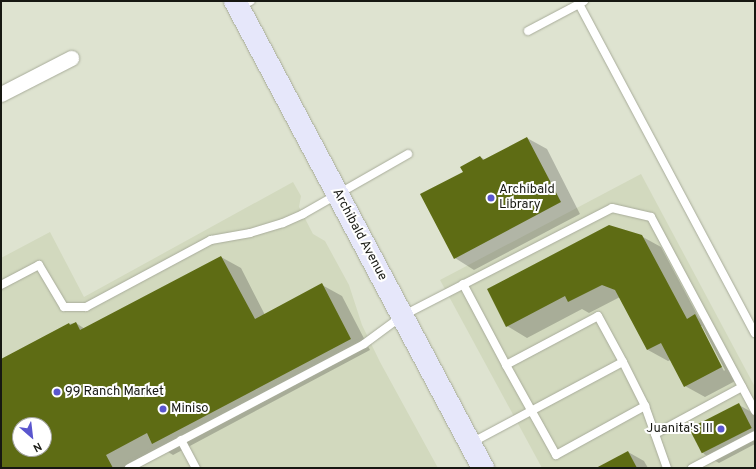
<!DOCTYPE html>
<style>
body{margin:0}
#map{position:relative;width:756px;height:469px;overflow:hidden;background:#dee3d0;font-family:Overpass,sans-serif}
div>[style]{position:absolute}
.built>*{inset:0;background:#d2d9be}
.shadow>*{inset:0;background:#0003}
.building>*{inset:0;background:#5e6c14;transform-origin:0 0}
.roads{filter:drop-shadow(0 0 1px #a8ac9a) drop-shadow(0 0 1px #a8ac9a)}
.lane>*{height:8px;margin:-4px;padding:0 4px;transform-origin:4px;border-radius:4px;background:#fff}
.street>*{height:15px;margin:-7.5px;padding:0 7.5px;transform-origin:7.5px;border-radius:7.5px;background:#fff}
.secondary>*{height:22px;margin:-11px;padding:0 11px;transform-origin:11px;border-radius:11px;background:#e6e7fa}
.dots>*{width:11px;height:11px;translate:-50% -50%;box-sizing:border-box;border:2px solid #fff;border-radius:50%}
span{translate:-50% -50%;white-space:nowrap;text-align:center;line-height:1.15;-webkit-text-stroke:4px #fff;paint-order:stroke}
.poi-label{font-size:13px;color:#171812}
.left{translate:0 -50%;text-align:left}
.right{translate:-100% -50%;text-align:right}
.street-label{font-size:13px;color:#171812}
.frame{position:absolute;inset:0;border:2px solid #171812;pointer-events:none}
.north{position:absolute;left:12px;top:417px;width:40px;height:40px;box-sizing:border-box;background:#fff;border:1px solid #a2a3a0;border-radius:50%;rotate:152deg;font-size:11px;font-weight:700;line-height:16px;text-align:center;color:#171812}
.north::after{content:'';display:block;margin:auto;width:14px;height:18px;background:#5a56ce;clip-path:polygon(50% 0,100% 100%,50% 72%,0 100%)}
</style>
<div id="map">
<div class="built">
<i style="clip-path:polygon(641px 174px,755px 387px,755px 466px,751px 468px,542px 468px,440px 280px)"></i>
<i style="clip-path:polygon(evenodd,293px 182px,301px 196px,299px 207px,313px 234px,325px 241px,349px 285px,362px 325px,380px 362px,438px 468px,1px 468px,1px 258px,50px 232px,84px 297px,293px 182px,20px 425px,44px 425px,44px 449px,20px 449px,20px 425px)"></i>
</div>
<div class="shadow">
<i style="clip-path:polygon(527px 138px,547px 149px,580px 214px,474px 270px,455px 258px,464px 172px,480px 157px,486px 160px)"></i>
<i style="clip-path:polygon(evenodd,641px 236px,661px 247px,699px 318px,714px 327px,741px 378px,705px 397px,685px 386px,671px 360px,668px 361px,648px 350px,620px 297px,589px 313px,582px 309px,527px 338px,507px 326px,641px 236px,700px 326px,702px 326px,725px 370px,724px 371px,700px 326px)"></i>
<i style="clip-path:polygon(evenodd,221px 257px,241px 268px,265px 315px,322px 285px,342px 296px,370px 350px,173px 455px,160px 447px,126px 468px,1px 468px,1px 360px,69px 324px,76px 323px,85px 329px,221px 257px,20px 425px,44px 425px,44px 449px,20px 449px,20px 425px)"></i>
<i style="clip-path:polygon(739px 405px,755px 414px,755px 444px,719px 463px,704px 454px,691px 431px)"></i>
<i style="clip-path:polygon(628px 452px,644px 461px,648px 468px,598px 468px)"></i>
</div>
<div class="building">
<i style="clip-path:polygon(527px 137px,561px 202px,454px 259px,420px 194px,463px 172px,460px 167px,480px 156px,483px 160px)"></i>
<i style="clip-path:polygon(609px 225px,642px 235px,687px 319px,695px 314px,722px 367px,684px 387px,661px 343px,647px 350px,615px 290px,602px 285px,568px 302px,565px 296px,506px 327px,487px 289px)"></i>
<i style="clip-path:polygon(evenodd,221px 256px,255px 319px,322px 283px,351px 339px,152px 444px,147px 433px,106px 455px,113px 468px,1px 468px,1px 359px,69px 323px,70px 325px,76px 322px,80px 330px,221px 256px,20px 425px,44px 425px,44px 449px,20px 449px,20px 425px)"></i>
<i style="left:739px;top:403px;width:28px;height:56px;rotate:63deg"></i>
<i style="clip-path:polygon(628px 451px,637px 468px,596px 468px)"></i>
</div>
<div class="roads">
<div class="lane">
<i style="left:584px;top:1px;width:6px;rotate:149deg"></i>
<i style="left:579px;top:4px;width:373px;rotate:61.9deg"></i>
<i style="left:239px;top:7px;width:13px;rotate:-27deg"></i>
<i style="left:528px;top:31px;width:58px;rotate:-27.9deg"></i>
<i style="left:463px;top:284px;width:92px;rotate:62deg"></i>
<i style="left:506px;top:365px;width:104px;rotate:-28deg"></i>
<i style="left:598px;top:316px;width:52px;rotate:61.5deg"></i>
<i style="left:1px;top:285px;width:43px;rotate:-27.8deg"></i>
<i style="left:39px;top:265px;width:49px;rotate:59.2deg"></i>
<i style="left:64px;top:307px;width:22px"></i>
<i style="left:86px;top:307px;width:142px;rotate:-28.2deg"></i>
<i style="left:211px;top:240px;width:40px;rotate:-10deg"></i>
<i style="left:250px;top:233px;width:34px;rotate:-17deg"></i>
<i style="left:283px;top:223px;width:22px;rotate:-24deg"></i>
<i style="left:303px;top:214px;width:121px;rotate:-29.7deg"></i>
<i style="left:506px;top:365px;width:103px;rotate:60.9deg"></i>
<i style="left:556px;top:455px;width:102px;rotate:-28.8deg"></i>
<i style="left:655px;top:434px;width:99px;rotate:-28.4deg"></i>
<i style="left:181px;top:440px;width:32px;rotate:62deg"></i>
<i style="left:471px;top:443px;width:172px;rotate:-28.1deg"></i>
<i style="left:623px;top:362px;width:49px;rotate:63.4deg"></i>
<i style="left:645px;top:406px;width:66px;rotate:70.5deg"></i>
<i style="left:129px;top:468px;width:266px;rotate:-27.8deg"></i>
<i style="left:364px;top:344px;width:47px;rotate:-36.4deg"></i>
<i style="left:402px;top:316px;width:236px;rotate:-27.2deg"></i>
<i style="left:612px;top:208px;width:40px;rotate:13deg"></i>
<i style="left:651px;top:217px;width:220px;rotate:61.8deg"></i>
<i style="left:692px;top:468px;width:71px;rotate:-27.6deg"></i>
</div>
<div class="street">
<i style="left:1px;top:94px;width:79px;rotate:-27.2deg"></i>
</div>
<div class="secondary">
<i style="left:235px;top:1px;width:529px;rotate:62.03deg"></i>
</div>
</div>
<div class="dots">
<i style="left:491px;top:198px;background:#5a56ce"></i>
<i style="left:57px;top:392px;background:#5a56ce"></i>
<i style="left:163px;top:409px;background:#5a56ce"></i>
<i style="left:721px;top:429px;background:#5a56ce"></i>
</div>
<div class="poi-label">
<span class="left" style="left:499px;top:198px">Archibald<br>Library</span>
<span class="left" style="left:65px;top:392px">99 Ranch Market</span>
<span class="left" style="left:171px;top:409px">Miniso</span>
<span class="right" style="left:713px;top:429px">Juanita's III</span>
</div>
<div class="street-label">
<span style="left:359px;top:235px;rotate:62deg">Archibald Avenue</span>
</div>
<div class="frame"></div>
<div class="north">N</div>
</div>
